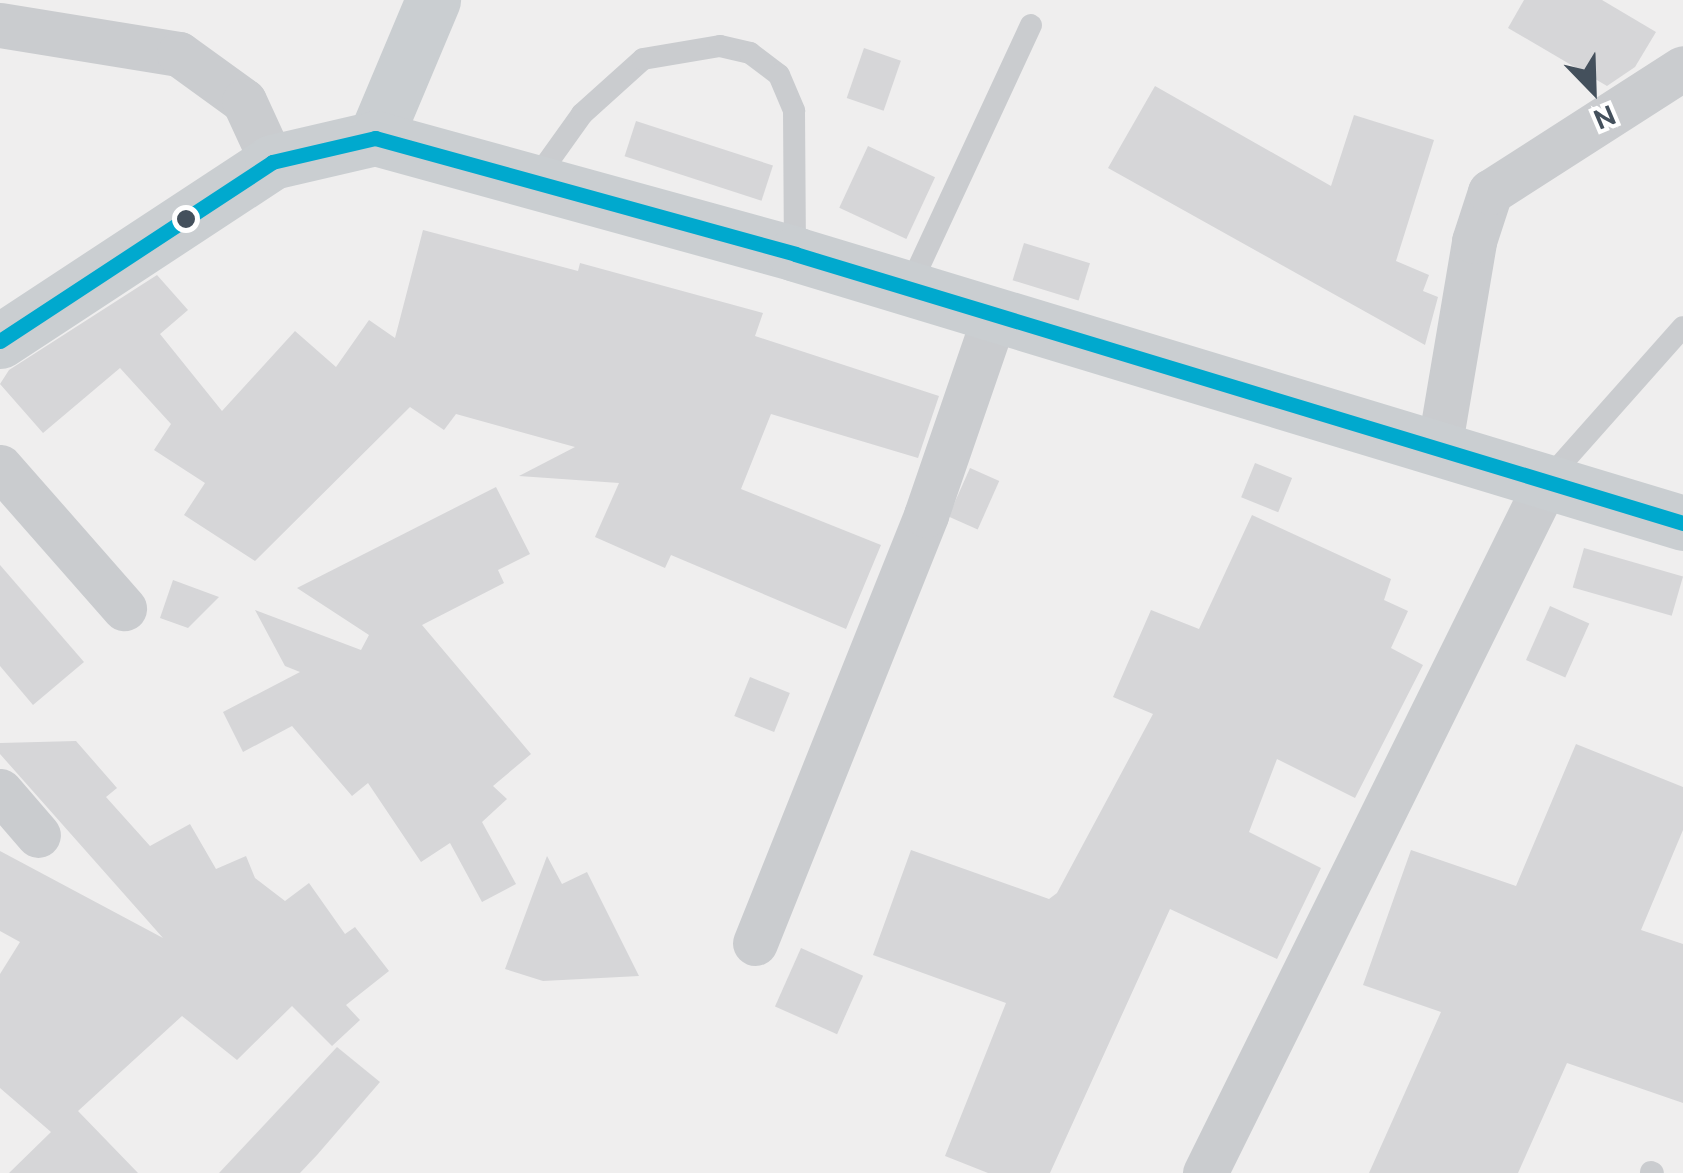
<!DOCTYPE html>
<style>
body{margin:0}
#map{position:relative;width:1683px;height:1173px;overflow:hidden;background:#efeeee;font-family:Ubuntu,sans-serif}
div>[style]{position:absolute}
.building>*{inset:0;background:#d6d6d8;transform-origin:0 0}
.lane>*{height:22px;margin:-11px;padding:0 11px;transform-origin:11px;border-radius:11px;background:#cacccf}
.street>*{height:45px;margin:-22.5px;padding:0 22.5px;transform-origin:22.5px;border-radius:22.5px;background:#cacccf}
.secondary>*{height:55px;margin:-27.5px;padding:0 27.5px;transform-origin:27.5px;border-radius:27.5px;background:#caced1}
.bus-1>*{height:15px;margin:-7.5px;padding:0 7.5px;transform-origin:7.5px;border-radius:7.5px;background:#00a9ce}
.dots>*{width:28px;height:28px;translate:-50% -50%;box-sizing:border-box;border:5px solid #fff;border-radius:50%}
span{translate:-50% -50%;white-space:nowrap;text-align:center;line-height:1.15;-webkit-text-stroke:8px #fff;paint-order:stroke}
.north{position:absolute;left:1543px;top:40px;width:100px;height:100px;-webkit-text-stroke:8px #fff;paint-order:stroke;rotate:157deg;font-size:28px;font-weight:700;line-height:40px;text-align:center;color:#44505c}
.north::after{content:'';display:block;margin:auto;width:35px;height:45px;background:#44505c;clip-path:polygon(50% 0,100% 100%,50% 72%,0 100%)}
</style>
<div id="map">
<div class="building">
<i style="clip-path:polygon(1524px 0,1602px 0,1656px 32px,1635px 67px,1607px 86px,1508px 28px)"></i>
<i style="left:864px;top:48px;width:39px;height:53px;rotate:19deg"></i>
<i style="clip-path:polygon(1155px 86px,1331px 186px,1354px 115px,1434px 140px,1396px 261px,1429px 275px,1423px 291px,1438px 297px,1425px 345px,1108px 168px)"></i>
<i style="left:636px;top:121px;width:144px;height:37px;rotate:18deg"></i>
<i style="left:868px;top:146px;width:74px;height:68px;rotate:25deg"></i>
<i style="clip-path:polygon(423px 230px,578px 271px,580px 263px,763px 313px,755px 336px,939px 396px,918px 458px,771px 414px,741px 489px,881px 545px,846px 629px,671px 555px,665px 568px,595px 537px,619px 483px,519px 476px,575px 447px,456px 414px,444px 430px,410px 407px,255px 561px,184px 515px,205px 483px,154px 450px,171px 424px,120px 368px,43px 433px,0 384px,9px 370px,157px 275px,188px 310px,160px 334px,222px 411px,295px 331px,336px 367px,369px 320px,395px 338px)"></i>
<i style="left:1024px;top:243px;width:69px;height:39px;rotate:17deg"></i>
<i style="left:1255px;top:463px;width:40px;height:37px;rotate:22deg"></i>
<i style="left:970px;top:468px;width:32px;height:53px;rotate:24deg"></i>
<i style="clip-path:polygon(496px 487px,530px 554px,498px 570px,504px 583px,422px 625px,531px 754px,493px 786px,507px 799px,482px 822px,516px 884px,482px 902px,450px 843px,421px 862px,368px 783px,352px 796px,292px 726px,243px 752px,223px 712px,300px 672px,285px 666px,255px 610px,361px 650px,369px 635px,297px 588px)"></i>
<i style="clip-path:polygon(1252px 515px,1391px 579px,1384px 600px,1408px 611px,1391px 648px,1423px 665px,1355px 798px,1277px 759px,1249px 832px,1321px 868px,1277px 959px,1170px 909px,1050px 1173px,988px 1173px,945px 1156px,1006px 1003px,873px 955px,911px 850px,1049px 899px,1057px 893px,1153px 714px,1113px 697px,1151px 610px,1199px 629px)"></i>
<i style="left:1584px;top:548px;width:103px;height:41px;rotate:16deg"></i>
<i style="clip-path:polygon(0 565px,84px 662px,33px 705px,0 666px)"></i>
<i style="clip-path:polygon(173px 580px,219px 597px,188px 628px,160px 618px)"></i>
<i style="left:1550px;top:606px;width:43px;height:59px;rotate:24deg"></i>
<i style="left:750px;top:677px;width:43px;height:42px;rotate:22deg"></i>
<i style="clip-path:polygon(76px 741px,117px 788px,106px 797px,150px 846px,190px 824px,216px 869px,246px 856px,255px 878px,285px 901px,309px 883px,345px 934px,355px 927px,389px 971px,346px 1005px,360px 1020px,332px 1046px,292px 1006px,237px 1060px,182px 1016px,78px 1111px,138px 1173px,9px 1173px,51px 1132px,0 1088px,0 974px,20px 942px,0 931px,0 851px,163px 938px,0 754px,0 743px)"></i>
<i style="clip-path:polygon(1576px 744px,1683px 787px,1683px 830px,1641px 930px,1683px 944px,1683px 1103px,1567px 1063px,1518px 1173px,1369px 1173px,1441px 1012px,1363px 985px,1411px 850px,1516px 886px)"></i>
<i style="clip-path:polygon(547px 856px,562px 884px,587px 872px,639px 976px,543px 981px,505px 969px)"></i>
<i style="left:801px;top:948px;width:68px;height:64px;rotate:24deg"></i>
<i style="clip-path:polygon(337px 1047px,380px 1082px,317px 1155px,300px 1173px,219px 1173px)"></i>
</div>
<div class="lane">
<i style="left:535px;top:180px;width:81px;rotate:-54.5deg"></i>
<i style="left:582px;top:114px;width:82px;rotate:-42deg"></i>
<i style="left:643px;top:59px;width:78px;rotate:-9.6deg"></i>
<i style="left:720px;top:46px;width:31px;rotate:13deg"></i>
<i style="left:750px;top:53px;width:36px;rotate:37deg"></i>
<i style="left:779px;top:75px;width:39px;rotate:67deg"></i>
<i style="left:794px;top:111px;width:143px;rotate:89.6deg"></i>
<i style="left:908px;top:290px;width:292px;rotate:-65.1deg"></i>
<i style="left:1548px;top:479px;width:203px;rotate:-48.4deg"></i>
<i style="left:1651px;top:1172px;width:2px;rotate:27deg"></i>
</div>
<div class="street">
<i style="left:0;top:25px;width:181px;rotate:9.2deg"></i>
<i style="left:179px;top:54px;width:80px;rotate:35.9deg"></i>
<i style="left:244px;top:101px;width:67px;rotate:65.3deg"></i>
<i style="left:1439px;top:449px;width:211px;rotate:-80.4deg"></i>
<i style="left:1474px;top:241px;width:52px;rotate:-71.9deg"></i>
<i style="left:1490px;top:192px;width:229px;rotate:-32.7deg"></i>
<i style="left:0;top:467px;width:188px;rotate:48.7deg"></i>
<i style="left:0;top:791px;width:58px;rotate:49.2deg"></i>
<i style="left:755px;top:943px;width:461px;rotate:-68.2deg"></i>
<i style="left:926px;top:515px;width:209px;rotate:-71deg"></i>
<i style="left:1205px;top:1173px;width:774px;rotate:-63.7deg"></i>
</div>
<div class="secondary">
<i style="left:375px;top:138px;width:150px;rotate:-67.2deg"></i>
<i style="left:0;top:341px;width:326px;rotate:-33.3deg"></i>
<i style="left:272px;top:162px;width:106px;rotate:-13.1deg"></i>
<i style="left:375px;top:138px;width:436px;rotate:15.4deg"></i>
<i style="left:795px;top:254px;width:928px;rotate:16.85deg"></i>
</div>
<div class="bus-1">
<i style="left:0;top:341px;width:326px;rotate:-33.3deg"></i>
<i style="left:272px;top:162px;width:106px;rotate:-13.1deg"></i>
<i style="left:375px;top:138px;width:436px;rotate:15.4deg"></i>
<i style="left:795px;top:254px;width:928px;rotate:16.85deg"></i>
</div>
<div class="dots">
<i style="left:186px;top:219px;background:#44505c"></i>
</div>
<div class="north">N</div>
</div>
